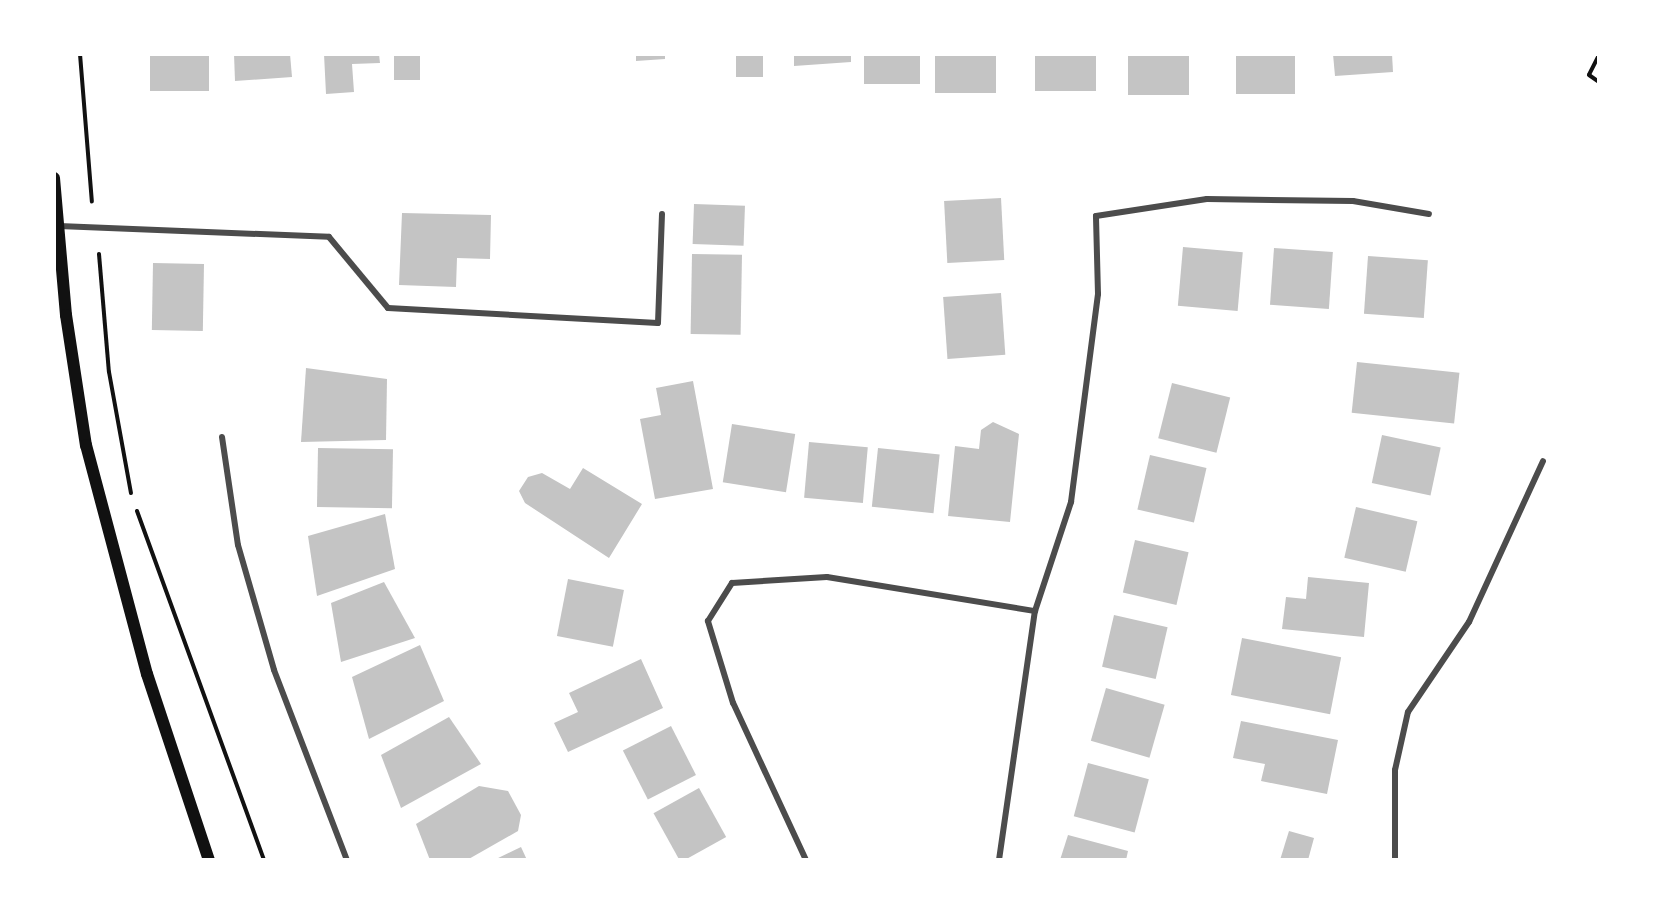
<!DOCTYPE html>
<style>
body{margin:0}
#map{position:relative;width:1653px;height:914px;overflow:hidden;background:#fff;font-family:"PT Sans Narrow",sans-serif}
div>[style]{position:absolute}
.building>*{inset:0;background:#c4c4c4;transform-origin:0 0}
.path>*{height:4px;margin:-2px;padding:0 2px;transform-origin:2px;border-radius:2px;background:#111}
.minor>*{height:6px;margin:-3px;padding:0 3px;transform-origin:3px;border-radius:3px;background:#4c4c4c}
.secondary>*{height:12px;margin:-6px;padding:0 6px;transform-origin:6px;border-radius:6px;background:#111}
span{translate:-50% -50%;white-space:nowrap;text-align:center;line-height:1.15;-webkit-text-stroke:6px #fff;paint-order:stroke}
.frame{position:absolute;inset:0;border:56px solid #fff;pointer-events:none}
</style>
<div id="map">
<div class="building">
<i style="left:150px;top:54px;width:59px;height:37px"></i>
<i style="clip-path:polygon(234px 54px,290px 54px,292px 77px,235px 81px)"></i>
<i style="clip-path:polygon(324px 54px,379px 54px,380px 63px,352px 64px,354px 92px,326px 94px)"></i>
<i style="left:394px;top:54px;width:26px;height:26px"></i>
<i style="clip-path:polygon(636px 54px,665px 54px,665px 59px,636px 61px)"></i>
<i style="left:736px;top:54px;width:27px;height:23px"></i>
<i style="clip-path:polygon(794px 54px,851px 54px,851px 62px,794px 66px)"></i>
<i style="left:864px;top:54px;width:56px;height:30px"></i>
<i style="left:935px;top:54px;width:61px;height:39px"></i>
<i style="left:1035px;top:54px;width:61px;height:37px"></i>
<i style="left:1128px;top:54px;width:61px;height:41px"></i>
<i style="left:1236px;top:54px;width:59px;height:40px"></i>
<i style="clip-path:polygon(1333px 54px,1392px 54px,1393px 72px,1335px 76px)"></i>
<i style="left:1001px;top:198px;width:62px;height:57px;rotate:87deg"></i>
<i style="left:694px;top:204px;width:51px;height:40px;rotate:2deg"></i>
<i style="clip-path:polygon(402px 213px,491px 215px,490px 259px,457px 258px,456px 287px,399px 285px)"></i>
<i style="left:1183px;top:247px;width:60px;height:59px;rotate:5deg"></i>
<i style="left:1274px;top:248px;width:59px;height:57px;rotate:4deg"></i>
<i style="left:692px;top:254px;width:50px;height:80px;rotate:1deg"></i>
<i style="left:1368px;top:256px;width:60px;height:58px;rotate:4deg"></i>
<i style="left:153px;top:263px;width:51px;height:67px;rotate:1deg"></i>
<i style="left:1001px;top:293px;width:62px;height:58px;rotate:86deg"></i>
<i style="left:1357px;top:362px;width:103px;height:51px;rotate:6deg"></i>
<i style="clip-path:polygon(306px 368px,387px 379px,386px 440px,301px 442px)"></i>
<i style="clip-path:polygon(693px 381px,713px 489px,655px 499px,640px 419px,661px 415px,656px 388px)"></i>
<i style="left:1172px;top:383px;width:60px;height:57px;rotate:14deg"></i>
<i style="clip-path:polygon(993px 422px,1019px 434px,1010px 522px,948px 516px,955px 446px,979px 449px,981px 430px)"></i>
<i style="left:732px;top:424px;width:64px;height:59px;rotate:9deg"></i>
<i style="left:1382px;top:435px;width:60px;height:49px;rotate:12deg"></i>
<i style="left:809px;top:442px;width:59px;height:56px;rotate:5deg"></i>
<i style="left:318px;top:448px;width:75px;height:59px;rotate:1deg"></i>
<i style="left:878px;top:448px;width:62px;height:59px;rotate:6deg"></i>
<i style="left:1150px;top:455px;width:58px;height:56px;rotate:13deg"></i>
<i style="clip-path:polygon(583px 468px,642px 504px,609px 558px,525px 503px,519px 491px,528px 477px,542px 473px,570px 489px)"></i>
<i style="left:1356px;top:507px;width:63px;height:52px;rotate:13deg"></i>
<i style="clip-path:polygon(385px 514px,395px 569px,317px 596px,308px 536px)"></i>
<i style="left:1135px;top:540px;width:55px;height:54px;rotate:13deg"></i>
<i style="clip-path:polygon(1308px 577px,1369px 583px,1364px 637px,1282px 629px,1286px 597px,1306px 599px)"></i>
<i style="left:568px;top:579px;width:57px;height:58px;rotate:11deg"></i>
<i style="clip-path:polygon(384px 582px,415px 638px,341px 662px,331px 603px)"></i>
<i style="left:1114px;top:615px;width:55px;height:53px;rotate:13deg"></i>
<i style="left:1242px;top:638px;width:101px;height:58px;rotate:11deg"></i>
<i style="clip-path:polygon(420px 645px,444px 701px,369px 739px,352px 677px)"></i>
<i style="clip-path:polygon(641px 659px,663px 708px,568px 752px,554px 723px,578px 712px,569px 693px)"></i>
<i style="left:1106px;top:688px;width:61px;height:55px;rotate:16deg"></i>
<i style="clip-path:polygon(449px 717px,481px 764px,401px 808px,381px 755px)"></i>
<i style="clip-path:polygon(1241px 721px,1338px 740px,1327px 794px,1261px 781px,1265px 764px,1233px 758px)"></i>
<i style="left:671px;top:726px;width:55px;height:54px;rotate:63deg"></i>
<i style="left:1088px;top:763px;width:63px;height:55px;rotate:15deg"></i>
<i style="clip-path:polygon(479px 786px,508px 791px,521px 815px,518px 831px,467px 860px,430px 860px,416px 824px)"></i>
<i style="left:699px;top:788px;width:56px;height:52px;rotate:61deg"></i>
<i style="clip-path:polygon(1289px 831px,1314px 838px,1308px 860px,1280px 860px)"></i>
<i style="clip-path:polygon(1068px 835px,1128px 851px,1126px 860px,1060px 860px)"></i>
<i style="clip-path:polygon(521px 847px,527px 860px,494px 860px)"></i>
</div>
<div class="path">
<i style="left:80px;top:54px;width:148px;rotate:85.4deg"></i>
<i style="left:1599px;top:55px;width:22px;rotate:117deg"></i>
<i style="left:1589px;top:75px;width:12px;rotate:35deg"></i>
<i style="left:99px;top:254px;width:118px;rotate:85.2deg"></i>
<i style="left:109px;top:372px;width:123px;rotate:79.7deg"></i>
<i style="left:137px;top:511px;width:371px;rotate:70deg"></i>
</div>
<div class="minor">
<i style="left:59px;top:226px;width:270px;rotate:2.3deg"></i>
<i style="left:329px;top:237px;width:92px;rotate:50.3deg"></i>
<i style="left:388px;top:308px;width:270px;rotate:3.2deg"></i>
<i style="left:658px;top:323px;width:109px;rotate:-87.9deg"></i>
<i style="left:222px;top:437px;width:109px;rotate:81.6deg"></i>
<i style="left:238px;top:545px;width:130px;rotate:73.9deg"></i>
<i style="left:274px;top:670px;width:204px;rotate:69deg"></i>
<i style="left:806px;top:860px;width:173px;rotate:-114.9deg"></i>
<i style="left:733px;top:703px;width:86px;rotate:-107deg"></i>
<i style="left:708px;top:621px;width:45px;rotate:-57.7deg"></i>
<i style="left:732px;top:583px;width:95px;rotate:-3.6deg"></i>
<i style="left:827px;top:577px;width:211px;rotate:9.3deg"></i>
<i style="left:999px;top:860px;width:252px;rotate:-81.8deg"></i>
<i style="left:1035px;top:611px;width:115px;rotate:-71.7deg"></i>
<i style="left:1071px;top:502px;width:210px;rotate:-82.6deg"></i>
<i style="left:1098px;top:294px;width:78px;rotate:-91.5deg"></i>
<i style="left:1096px;top:216px;width:112px;rotate:-8.7deg"></i>
<i style="left:1207px;top:199px;width:146px;rotate:0.8deg"></i>
<i style="left:1353px;top:201px;width:77px;rotate:9.7deg"></i>
<i style="left:1395px;top:860px;width:90px;rotate:-90deg"></i>
<i style="left:1395px;top:770px;width:59px;rotate:-77.4deg"></i>
<i style="left:1408px;top:712px;width:109px;rotate:-55.9deg"></i>
<i style="left:1469px;top:622px;width:177px;rotate:-65.3deg"></i>
</div>
<div class="secondary">
<i style="left:54px;top:178px;width:138px;rotate:85deg"></i>
<i style="left:66px;top:315px;width:132px;rotate:81.3deg"></i>
<i style="left:86px;top:445px;width:237px;rotate:75.1deg"></i>
<i style="left:147px;top:674px;width:196px;rotate:71.6deg"></i>
</div>
<div class="frame"></div>
</div>
